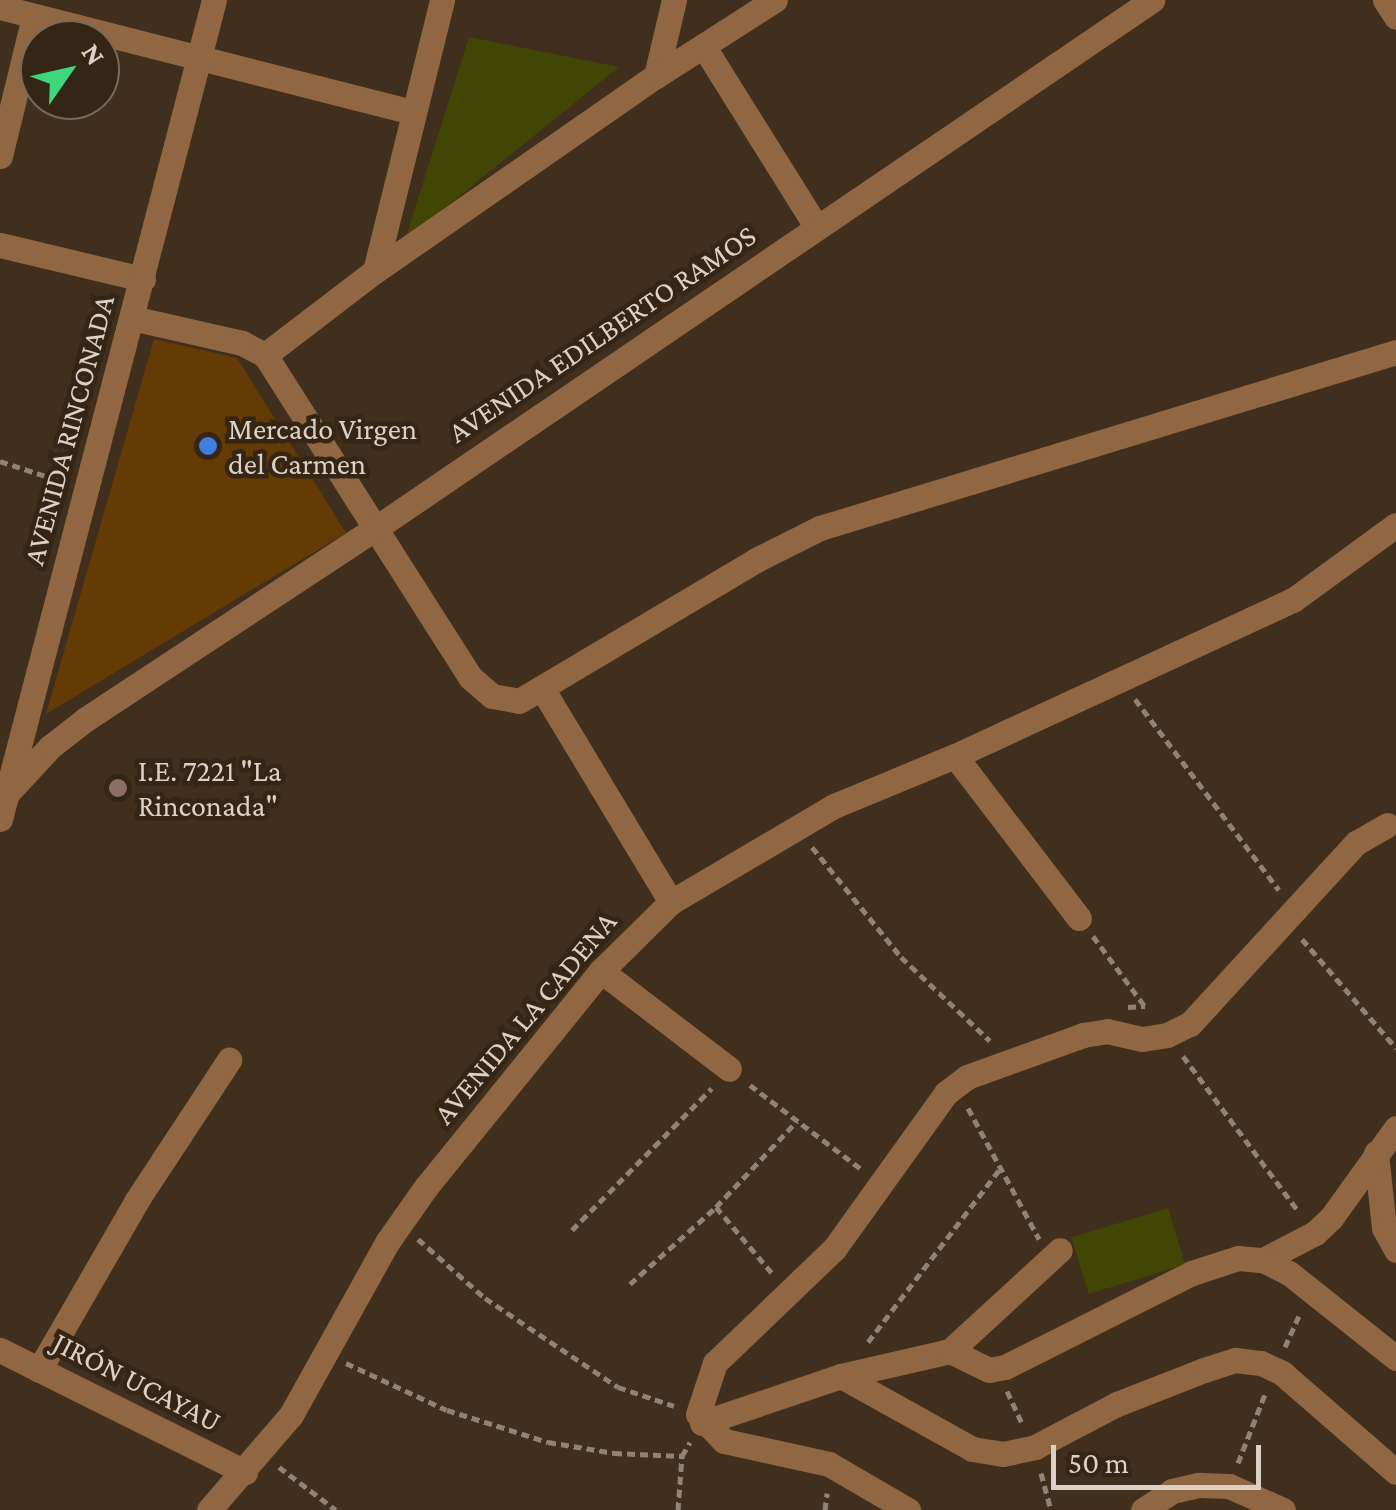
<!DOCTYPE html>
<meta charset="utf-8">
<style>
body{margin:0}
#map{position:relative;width:1396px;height:1510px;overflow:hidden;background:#402f1d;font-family:"Crimson Pro",serif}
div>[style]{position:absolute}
.green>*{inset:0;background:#414605;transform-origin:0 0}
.building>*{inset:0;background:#643b04}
.path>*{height:5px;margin-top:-2.5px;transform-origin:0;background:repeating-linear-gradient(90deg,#908274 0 8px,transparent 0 13px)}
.minor>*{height:25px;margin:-12.5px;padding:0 12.5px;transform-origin:12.5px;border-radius:12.5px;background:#916743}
.dots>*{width:28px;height:28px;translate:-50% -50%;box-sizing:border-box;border:5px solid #352514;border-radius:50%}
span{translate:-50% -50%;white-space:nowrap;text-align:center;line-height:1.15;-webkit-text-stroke:9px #352514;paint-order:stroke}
.street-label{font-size:30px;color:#dbd0c6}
.poi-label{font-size:30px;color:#dbd0c6}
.left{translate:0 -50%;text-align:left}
.north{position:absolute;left:20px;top:20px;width:100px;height:100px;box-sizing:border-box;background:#352514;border:2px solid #77695b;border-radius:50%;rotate:56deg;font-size:28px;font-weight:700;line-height:40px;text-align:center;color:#dbd0c6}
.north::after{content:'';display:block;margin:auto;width:35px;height:45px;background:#40d77c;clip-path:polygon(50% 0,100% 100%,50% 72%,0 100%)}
.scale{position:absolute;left:1051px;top:1445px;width:210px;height:45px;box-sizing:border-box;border:5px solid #dbd0c6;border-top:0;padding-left:12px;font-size:30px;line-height:35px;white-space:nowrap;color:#dbd0c6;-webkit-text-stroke:8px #352514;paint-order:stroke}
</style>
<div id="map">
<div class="green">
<i style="clip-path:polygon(469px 37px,619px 67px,405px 240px)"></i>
<i style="left:1168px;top:1208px;width:59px;height:101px;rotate:73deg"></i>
</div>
<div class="building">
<i style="clip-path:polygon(154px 339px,237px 358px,346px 533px,46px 714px)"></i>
</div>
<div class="path">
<i style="left:0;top:461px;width:67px;rotate:18.2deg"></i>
<i style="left:1135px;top:699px;width:239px;rotate:53deg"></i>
<i style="left:812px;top:847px;width:141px;rotate:51deg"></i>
<i style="left:901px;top:957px;width:122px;rotate:43.3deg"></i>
<i style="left:1093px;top:936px;width:89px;rotate:53.6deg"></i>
<i style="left:1302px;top:939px;width:144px;rotate:49.2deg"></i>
<i style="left:1128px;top:1007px;width:17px;rotate:-3deg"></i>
<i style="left:1183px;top:1056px;width:194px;rotate:53.4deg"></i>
<i style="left:750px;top:1085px;width:139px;rotate:37.1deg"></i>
<i style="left:968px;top:1108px;width:149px;rotate:61.5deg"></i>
<i style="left:716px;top:1207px;width:87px;rotate:49.7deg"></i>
<i style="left:572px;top:1230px;width:199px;rotate:-45.4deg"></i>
<i style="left:418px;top:1239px;width:89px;rotate:41.4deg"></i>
<i style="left:485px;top:1298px;width:160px;rotate:33.8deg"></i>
<i style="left:618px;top:1387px;width:59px;rotate:18.7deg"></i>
<i style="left:630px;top:1284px;width:115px;rotate:-41.8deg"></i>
<i style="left:716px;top:1207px;width:118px;rotate:-46.7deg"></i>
<i style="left:868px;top:1342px;width:216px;rotate:-52.7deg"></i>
<i style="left:1285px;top:1347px;width:34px;rotate:-66deg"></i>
<i style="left:346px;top:1363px;width:111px;rotate:25deg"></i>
<i style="left:447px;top:1410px;width:106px;rotate:17.6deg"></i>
<i style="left:548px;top:1442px;width:67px;rotate:9.5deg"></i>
<i style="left:614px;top:1453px;width:68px;rotate:2.5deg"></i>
<i style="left:1007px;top:1391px;width:38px;rotate:65deg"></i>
<i style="left:1238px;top:1463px;width:74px;rotate:-68.6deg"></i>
<i style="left:279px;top:1467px;width:71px;rotate:37deg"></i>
<i style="left:1041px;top:1473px;width:38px;rotate:75deg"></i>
<i style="left:678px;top:1510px;width:54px;rotate:-85.8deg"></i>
<i style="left:682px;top:1456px;width:16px;rotate:-60deg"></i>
<i style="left:825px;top:1510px;width:17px;rotate:-83deg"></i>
</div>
<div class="minor">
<i style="left:1385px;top:0;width:20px;rotate:57deg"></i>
<i style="left:0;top:7px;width:425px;rotate:14.3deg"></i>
<i style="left:704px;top:47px;width:211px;rotate:58deg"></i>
<i style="left:656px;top:76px;width:78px;rotate:-76.7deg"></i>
<i style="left:0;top:156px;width:144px;rotate:-76.3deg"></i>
<i style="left:0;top:245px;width:147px;rotate:13.4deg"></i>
<i style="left:375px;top:271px;width:279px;rotate:-76.1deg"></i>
<i style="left:132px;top:318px;width:113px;rotate:12.8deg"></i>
<i style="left:242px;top:343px;width:26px;rotate:28deg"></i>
<i style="left:265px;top:355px;width:382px;rotate:57.5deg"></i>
<i style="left:470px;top:677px;width:29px;rotate:41deg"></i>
<i style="left:492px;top:696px;width:27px;rotate:10deg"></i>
<i style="left:519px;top:701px;width:276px;rotate:-30.7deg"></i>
<i style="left:756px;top:560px;width:72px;rotate:-26.6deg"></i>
<i style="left:820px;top:528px;width:602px;rotate:-16.99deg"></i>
<i style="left:265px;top:355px;width:138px;rotate:-37.4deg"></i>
<i style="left:375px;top:271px;width:342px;rotate:-34.8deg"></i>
<i style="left:656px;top:76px;width:141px;rotate:-32.6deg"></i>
<i style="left:543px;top:690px;width:248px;rotate:58.9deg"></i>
<i style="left:955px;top:756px;width:204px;rotate:52.6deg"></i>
<i style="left:0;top:801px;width:74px;rotate:-47.2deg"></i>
<i style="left:50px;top:747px;width:46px;rotate:-37.9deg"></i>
<i style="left:86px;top:719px;width:347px;rotate:-33.4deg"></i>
<i style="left:376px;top:528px;width:939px;rotate:-34.23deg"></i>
<i style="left:0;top:819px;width:846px;rotate:-75.36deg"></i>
<i style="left:601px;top:971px;width:161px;rotate:37.4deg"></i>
<i style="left:1376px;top:1153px;width:75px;rotate:83.9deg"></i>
<i style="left:1384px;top:1228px;width:25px;rotate:61deg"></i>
<i style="left:1263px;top:1260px;width:59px;rotate:-27.4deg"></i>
<i style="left:1315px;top:1233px;width:22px;rotate:-43deg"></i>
<i style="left:1331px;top:1218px;width:111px;rotate:-54.2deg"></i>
<i style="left:0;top:1350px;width:274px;rotate:26.5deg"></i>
<i style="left:950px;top:1351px;width:43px;rotate:26deg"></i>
<i style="left:989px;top:1370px;width:16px;rotate:-11deg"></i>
<i style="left:1005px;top:1367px;width:209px;rotate:-26.7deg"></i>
<i style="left:1192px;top:1273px;width:48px;rotate:-18.1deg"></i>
<i style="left:1238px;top:1258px;width:25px;rotate:5deg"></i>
<i style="left:1263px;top:1260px;width:29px;rotate:27deg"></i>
<i style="left:1289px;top:1273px;width:137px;rotate:38.5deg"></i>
<i style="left:39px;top:1370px;width:196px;rotate:-60deg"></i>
<i style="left:137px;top:1200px;width:168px;rotate:-56.7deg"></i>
<i style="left:841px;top:1376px;width:150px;rotate:29.1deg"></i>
<i style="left:972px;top:1449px;width:31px;rotate:9deg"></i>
<i style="left:1003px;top:1454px;width:33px;rotate:-12deg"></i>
<i style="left:1035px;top:1447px;width:93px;rotate:-27.7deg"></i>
<i style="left:1117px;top:1404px;width:93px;rotate:-21.3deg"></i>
<i style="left:1204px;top:1370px;width:33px;rotate:-18deg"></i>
<i style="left:1235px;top:1360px;width:26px;rotate:7deg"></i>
<i style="left:1261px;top:1363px;width:23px;rotate:25deg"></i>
<i style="left:1282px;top:1373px;width:151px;rotate:41deg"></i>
<i style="left:702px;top:1423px;width:147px;rotate:-18.7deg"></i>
<i style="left:841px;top:1376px;width:112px;rotate:-12.9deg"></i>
<i style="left:950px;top:1351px;width:149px;rotate:-42.6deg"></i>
<i style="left:209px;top:1510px;width:125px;rotate:-49.2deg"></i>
<i style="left:291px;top:1415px;width:199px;rotate:-60.9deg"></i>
<i style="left:388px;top:1241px;width:66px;rotate:-54.9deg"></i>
<i style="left:426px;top:1187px;width:278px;rotate:-51deg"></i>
<i style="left:601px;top:971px;width:98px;rotate:-44.6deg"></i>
<i style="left:671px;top:902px;width:189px;rotate:-30.5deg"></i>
<i style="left:834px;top:806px;width:131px;rotate:-22.5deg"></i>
<i style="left:955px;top:756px;width:372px;rotate:-24.8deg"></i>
<i style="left:1293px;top:600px;width:127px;rotate:-36.1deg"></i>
<i style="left:908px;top:1510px;width:91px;rotate:-149.8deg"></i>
<i style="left:829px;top:1464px;width:107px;rotate:-167.6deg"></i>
<i style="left:724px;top:1441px;width:37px;rotate:-134deg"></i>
<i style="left:698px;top:1414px;width:54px;rotate:-71.6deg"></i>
<i style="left:715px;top:1363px;width:165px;rotate:-43.8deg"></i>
<i style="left:834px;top:1249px;width:192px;rotate:-54.3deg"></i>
<i style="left:946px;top:1093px;width:26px;rotate:-37deg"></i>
<i style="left:967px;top:1077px;width:123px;rotate:-19.9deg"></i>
<i style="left:1083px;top:1035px;width:24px;rotate:-9deg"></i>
<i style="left:1107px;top:1031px;width:36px;rotate:13deg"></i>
<i style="left:1142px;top:1039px;width:25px;rotate:-9deg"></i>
<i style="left:1167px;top:1035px;width:25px;rotate:-26deg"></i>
<i style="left:1190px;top:1024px;width:246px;rotate:-47.5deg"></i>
<i style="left:1356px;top:843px;width:36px;rotate:-30deg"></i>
<i style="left:1143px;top:1510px;width:35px;rotate:-33deg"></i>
<i style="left:1172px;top:1491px;width:28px;rotate:-13deg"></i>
<i style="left:1199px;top:1485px;width:30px;rotate:2deg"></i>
<i style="left:1229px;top:1486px;width:59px;rotate:24deg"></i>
</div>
<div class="dots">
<i style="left:208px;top:446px;background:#3f7fe0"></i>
<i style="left:118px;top:788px;background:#8d6e63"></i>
</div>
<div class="street-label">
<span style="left:602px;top:334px;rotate:-34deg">AVENIDA EDILBERTO RAMOS</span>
<span style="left:69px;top:430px;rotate:-75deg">AVENIDA RINCONADA</span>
<span style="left:525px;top:1018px;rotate:-50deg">AVENIDA LA CADENA</span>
<span style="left:137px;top:1382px;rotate:27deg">JIRÓN UCAYAU</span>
</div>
<div class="poi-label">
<span class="left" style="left:228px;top:446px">Mercado Virgen<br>del Carmen</span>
<span class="left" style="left:138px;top:788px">I.E. 7221 "La<br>Rinconada"</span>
</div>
<div class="north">N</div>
<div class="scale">50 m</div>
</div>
